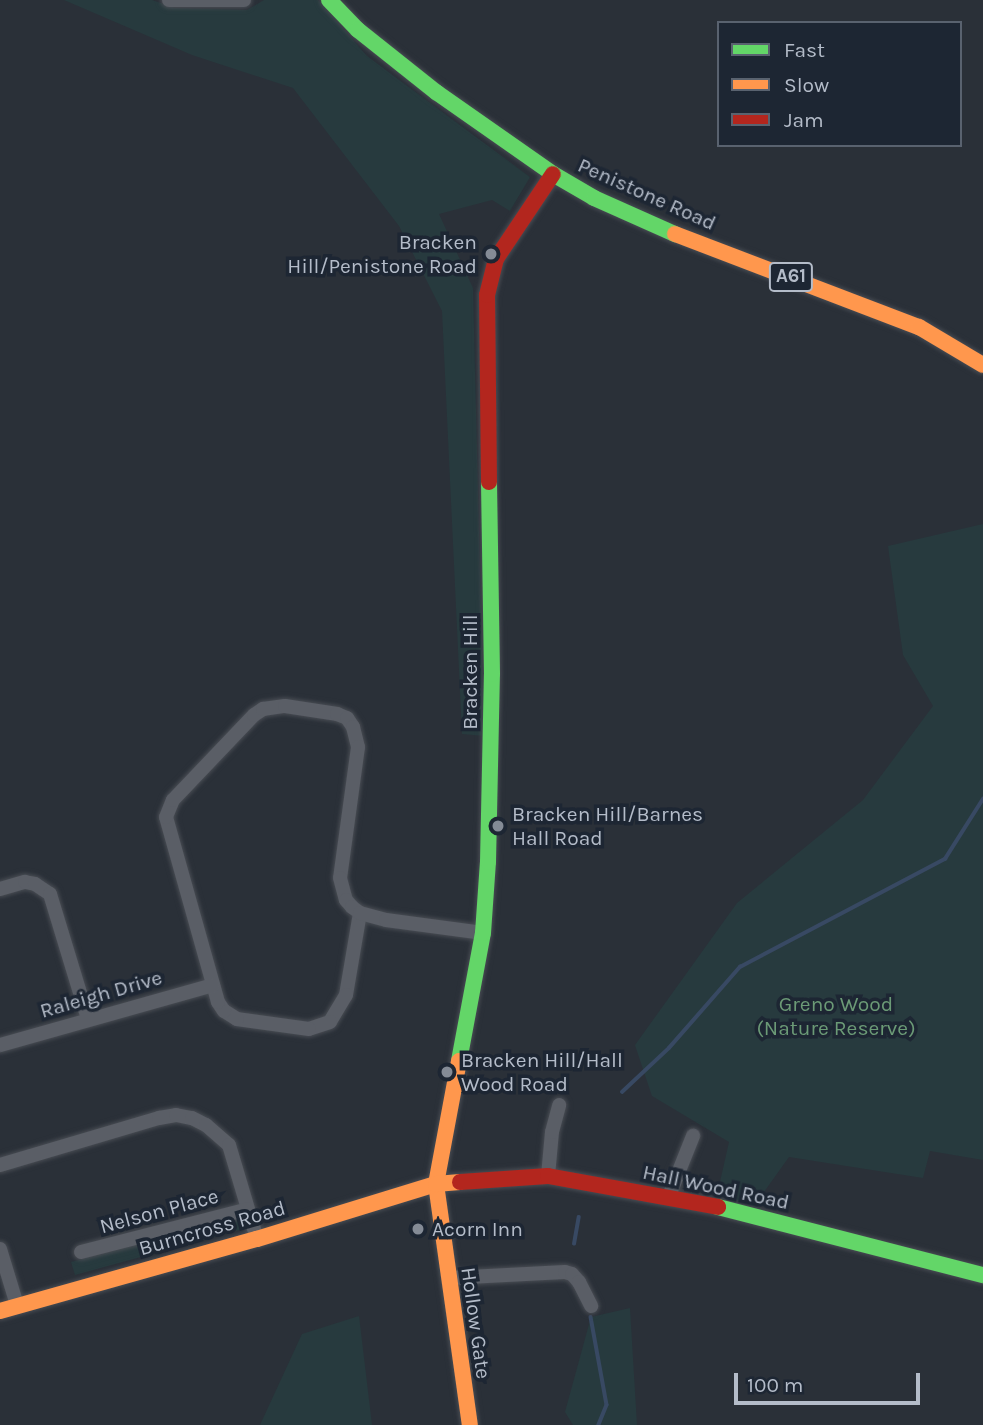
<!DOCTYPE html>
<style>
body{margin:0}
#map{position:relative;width:983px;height:1425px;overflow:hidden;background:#2a3038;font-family:Karla,sans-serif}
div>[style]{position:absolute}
.green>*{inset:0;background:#273a3e}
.stream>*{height:3.5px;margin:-1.75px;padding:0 1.75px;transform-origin:1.75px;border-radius:1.75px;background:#384963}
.roads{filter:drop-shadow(0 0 2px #484c53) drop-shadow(0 0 2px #484c53)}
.street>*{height:14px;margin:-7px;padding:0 7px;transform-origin:7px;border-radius:7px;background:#5a5e66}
.fast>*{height:16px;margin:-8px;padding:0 8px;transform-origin:8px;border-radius:8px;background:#63d668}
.slow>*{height:16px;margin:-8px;padding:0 8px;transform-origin:8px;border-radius:8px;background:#ff974d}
.jam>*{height:16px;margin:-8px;padding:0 8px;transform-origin:8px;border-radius:8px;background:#b3261e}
.dots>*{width:19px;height:19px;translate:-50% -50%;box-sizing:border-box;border:4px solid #1d2633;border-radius:50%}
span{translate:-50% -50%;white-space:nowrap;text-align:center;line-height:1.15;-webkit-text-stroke:7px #1d2633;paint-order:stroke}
.shield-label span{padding:2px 5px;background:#1d2633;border:2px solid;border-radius:5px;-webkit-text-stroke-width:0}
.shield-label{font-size:19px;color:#b4bcc9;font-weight:700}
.street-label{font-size:21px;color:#b4bcc9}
.poi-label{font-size:21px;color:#b4bcc9}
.right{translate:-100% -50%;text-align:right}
.left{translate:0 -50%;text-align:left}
.park-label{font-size:21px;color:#6b9a76}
.legend{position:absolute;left:717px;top:21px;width:245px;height:126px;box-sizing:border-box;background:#1d2633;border:2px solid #59626f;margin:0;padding:9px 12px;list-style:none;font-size:21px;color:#b4bcc9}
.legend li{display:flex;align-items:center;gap:14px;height:35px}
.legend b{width:35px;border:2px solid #59626f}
.scale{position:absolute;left:734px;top:1373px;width:186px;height:32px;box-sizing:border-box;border:4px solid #b4bcc9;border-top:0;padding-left:9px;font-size:21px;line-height:24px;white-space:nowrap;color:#b4bcc9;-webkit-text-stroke:5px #1d2633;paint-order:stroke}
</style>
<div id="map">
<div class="green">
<i style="clip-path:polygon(64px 0,152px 0,175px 8px,247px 10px,264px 0,318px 0,367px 56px,530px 177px,510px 211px,492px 200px,439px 214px,473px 288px,484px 736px,462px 734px,442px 311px,399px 226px,293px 88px,192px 55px)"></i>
<i style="clip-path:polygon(983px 524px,983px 1160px,930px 1151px,923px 1178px,789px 1157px,754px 1206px,717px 1195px,729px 1142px,652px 1096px,635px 1045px,737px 903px,863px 800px,933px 706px,903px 655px,888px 546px)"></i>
<i style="clip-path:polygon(238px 1218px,245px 1221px,247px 1228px,75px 1275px,71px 1262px)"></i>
<i style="clip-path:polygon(630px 1308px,637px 1425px,573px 1425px,565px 1412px,591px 1317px)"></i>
<i style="clip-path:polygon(359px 1316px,372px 1425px,260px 1425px,302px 1334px)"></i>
</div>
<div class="stream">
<i style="left:622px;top:1092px;width:64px;rotate:-43.1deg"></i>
<i style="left:669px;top:1048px;width:108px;rotate:-48.8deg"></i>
<i style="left:740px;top:967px;width:232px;rotate:-27.8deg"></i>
<i style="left:945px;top:859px;width:71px;rotate:-57.7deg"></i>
<i style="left:574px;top:1244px;width:27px;rotate:-80deg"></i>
<i style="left:591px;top:1317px;width:89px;rotate:79.7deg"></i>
<i style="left:607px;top:1405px;width:22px;rotate:112deg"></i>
</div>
<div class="roads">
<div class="street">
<i style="left:169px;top:0;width:75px"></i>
<i style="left:0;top:889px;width:26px;rotate:-16deg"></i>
<i style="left:25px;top:882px;width:10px;rotate:11deg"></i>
<i style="left:35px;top:884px;width:18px;rotate:34deg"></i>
<i style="left:50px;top:894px;width:131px;rotate:73.1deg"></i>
<i style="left:360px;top:913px;width:83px;rotate:99.7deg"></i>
<i style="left:346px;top:995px;width:31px;rotate:121deg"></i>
<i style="left:330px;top:1022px;width:22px;rotate:162deg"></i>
<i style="left:309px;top:1029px;width:73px;rotate:-172.1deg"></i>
<i style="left:237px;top:1019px;width:15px;rotate:-148deg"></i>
<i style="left:224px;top:1011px;width:11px;rotate:-124deg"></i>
<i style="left:218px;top:1002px;width:192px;rotate:-105.7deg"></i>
<i style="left:166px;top:817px;width:18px;rotate:-68deg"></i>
<i style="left:173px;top:800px;width:117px;rotate:-46.4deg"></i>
<i style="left:254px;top:715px;width:11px;rotate:-34deg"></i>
<i style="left:263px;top:709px;width:22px;rotate:-8deg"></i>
<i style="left:285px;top:706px;width:53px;rotate:8.7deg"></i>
<i style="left:337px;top:714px;width:11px;rotate:22deg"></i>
<i style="left:347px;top:718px;width:11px;rotate:56deg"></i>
<i style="left:353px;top:727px;width:21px;rotate:76deg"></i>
<i style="left:358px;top:747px;width:132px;rotate:97.8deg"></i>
<i style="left:340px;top:878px;width:23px;rotate:75deg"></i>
<i style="left:346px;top:900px;width:9px;rotate:49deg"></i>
<i style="left:352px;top:907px;width:10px;rotate:37deg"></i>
<i style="left:360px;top:913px;width:27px;rotate:15deg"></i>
<i style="left:386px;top:920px;width:98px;rotate:7.6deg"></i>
<i style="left:0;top:1045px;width:221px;rotate:-15.7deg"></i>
<i style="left:0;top:1165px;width:166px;rotate:-16.5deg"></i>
<i style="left:159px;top:1118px;width:17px;rotate:-10deg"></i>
<i style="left:176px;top:1115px;width:16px;rotate:11deg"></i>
<i style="left:192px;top:1118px;width:16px;rotate:27deg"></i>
<i style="left:206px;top:1125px;width:30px;rotate:41deg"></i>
<i style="left:229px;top:1145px;width:98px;rotate:73.4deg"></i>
<i style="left:548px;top:1176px;width:44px;rotate:-84.8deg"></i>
<i style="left:552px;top:1132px;width:28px;rotate:-75deg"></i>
<i style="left:669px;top:1196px;width:65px;rotate:-68.2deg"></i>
<i style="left:0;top:1249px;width:59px;rotate:73.1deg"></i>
<i style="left:81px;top:1252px;width:172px;rotate:-14.4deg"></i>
<i style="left:449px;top:1278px;width:116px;rotate:-3deg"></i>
<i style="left:565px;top:1272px;width:7px;rotate:16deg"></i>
<i style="left:572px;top:1274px;width:11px;rotate:49deg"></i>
<i style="left:579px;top:1282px;width:27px;rotate:63deg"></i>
</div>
<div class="fast">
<i style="left:329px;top:0;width:42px;rotate:46deg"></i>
<i style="left:358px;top:30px;width:100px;rotate:38.5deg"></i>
<i style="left:436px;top:92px;width:143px;rotate:35deg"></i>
<i style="left:553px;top:174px;width:48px;rotate:30.3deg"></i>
<i style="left:594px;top:198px;width:89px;rotate:24deg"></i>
<i style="left:459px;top:1061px;width:130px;rotate:-79.4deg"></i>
<i style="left:483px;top:933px;width:71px;rotate:-86deg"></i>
<i style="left:488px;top:862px;width:188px;rotate:-88.8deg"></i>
<i style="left:492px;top:674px;width:192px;rotate:-90.9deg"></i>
<i style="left:718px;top:1207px;width:274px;rotate:14.4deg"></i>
</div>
<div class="slow">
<i style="left:675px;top:234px;width:261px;rotate:20.9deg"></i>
<i style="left:919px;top:327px;width:74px;rotate:30.7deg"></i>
<i style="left:459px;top:1061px;width:125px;rotate:100.6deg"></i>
<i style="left:436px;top:1184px;width:243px;rotate:82deg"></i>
<i style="left:0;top:1311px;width:267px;rotate:-15.7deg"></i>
<i style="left:257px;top:1239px;width:187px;rotate:-17.1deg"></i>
<i style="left:436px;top:1184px;width:24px;rotate:-5deg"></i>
</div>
<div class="jam">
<i style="left:489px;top:482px;width:187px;rotate:-90.6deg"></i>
<i style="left:487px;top:295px;width:37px;rotate:-76deg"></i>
<i style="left:496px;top:259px;width:102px;rotate:-56.2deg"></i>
<i style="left:460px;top:1182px;width:88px;rotate:-3.9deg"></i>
<i style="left:548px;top:1176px;width:173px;rotate:10.3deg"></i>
</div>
</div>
<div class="dots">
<i style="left:491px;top:254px;background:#848b96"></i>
<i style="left:498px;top:826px;background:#848b96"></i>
<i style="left:447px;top:1072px;background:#848b96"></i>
<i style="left:418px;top:1229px;background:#848b96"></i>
</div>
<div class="shield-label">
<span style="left:791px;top:277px">A61</span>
</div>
<div class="street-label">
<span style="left:647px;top:194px;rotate:24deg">Penistone Road</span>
<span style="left:470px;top:672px;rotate:-90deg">Bracken Hill</span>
<span style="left:101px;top:994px;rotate:-16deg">Raleigh Drive</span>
<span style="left:716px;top:1187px;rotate:12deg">Hall Wood Road</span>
<span style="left:159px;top:1211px;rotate:-15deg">Nelson Place</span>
<span style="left:212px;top:1228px;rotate:-16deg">Burncross Road</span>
<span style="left:476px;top:1323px;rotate:82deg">Hollow Gate</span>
</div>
<div class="poi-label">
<span class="right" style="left:477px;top:254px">Bracken<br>Hill/Penistone Road</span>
<span class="left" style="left:512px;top:826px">Bracken Hill/Barnes<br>Hall Road</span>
<span class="left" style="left:461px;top:1072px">Bracken Hill/Hall<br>Wood Road</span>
<span class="left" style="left:432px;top:1229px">Acorn Inn</span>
</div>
<div class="park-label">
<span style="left:836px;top:1016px">Greno Wood<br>(Nature Reserve)</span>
</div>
<ul class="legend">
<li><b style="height:9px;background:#63d668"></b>Fast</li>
<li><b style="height:9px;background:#ff974d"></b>Slow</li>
<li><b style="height:9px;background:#b3261e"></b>Jam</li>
</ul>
<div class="scale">100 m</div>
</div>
